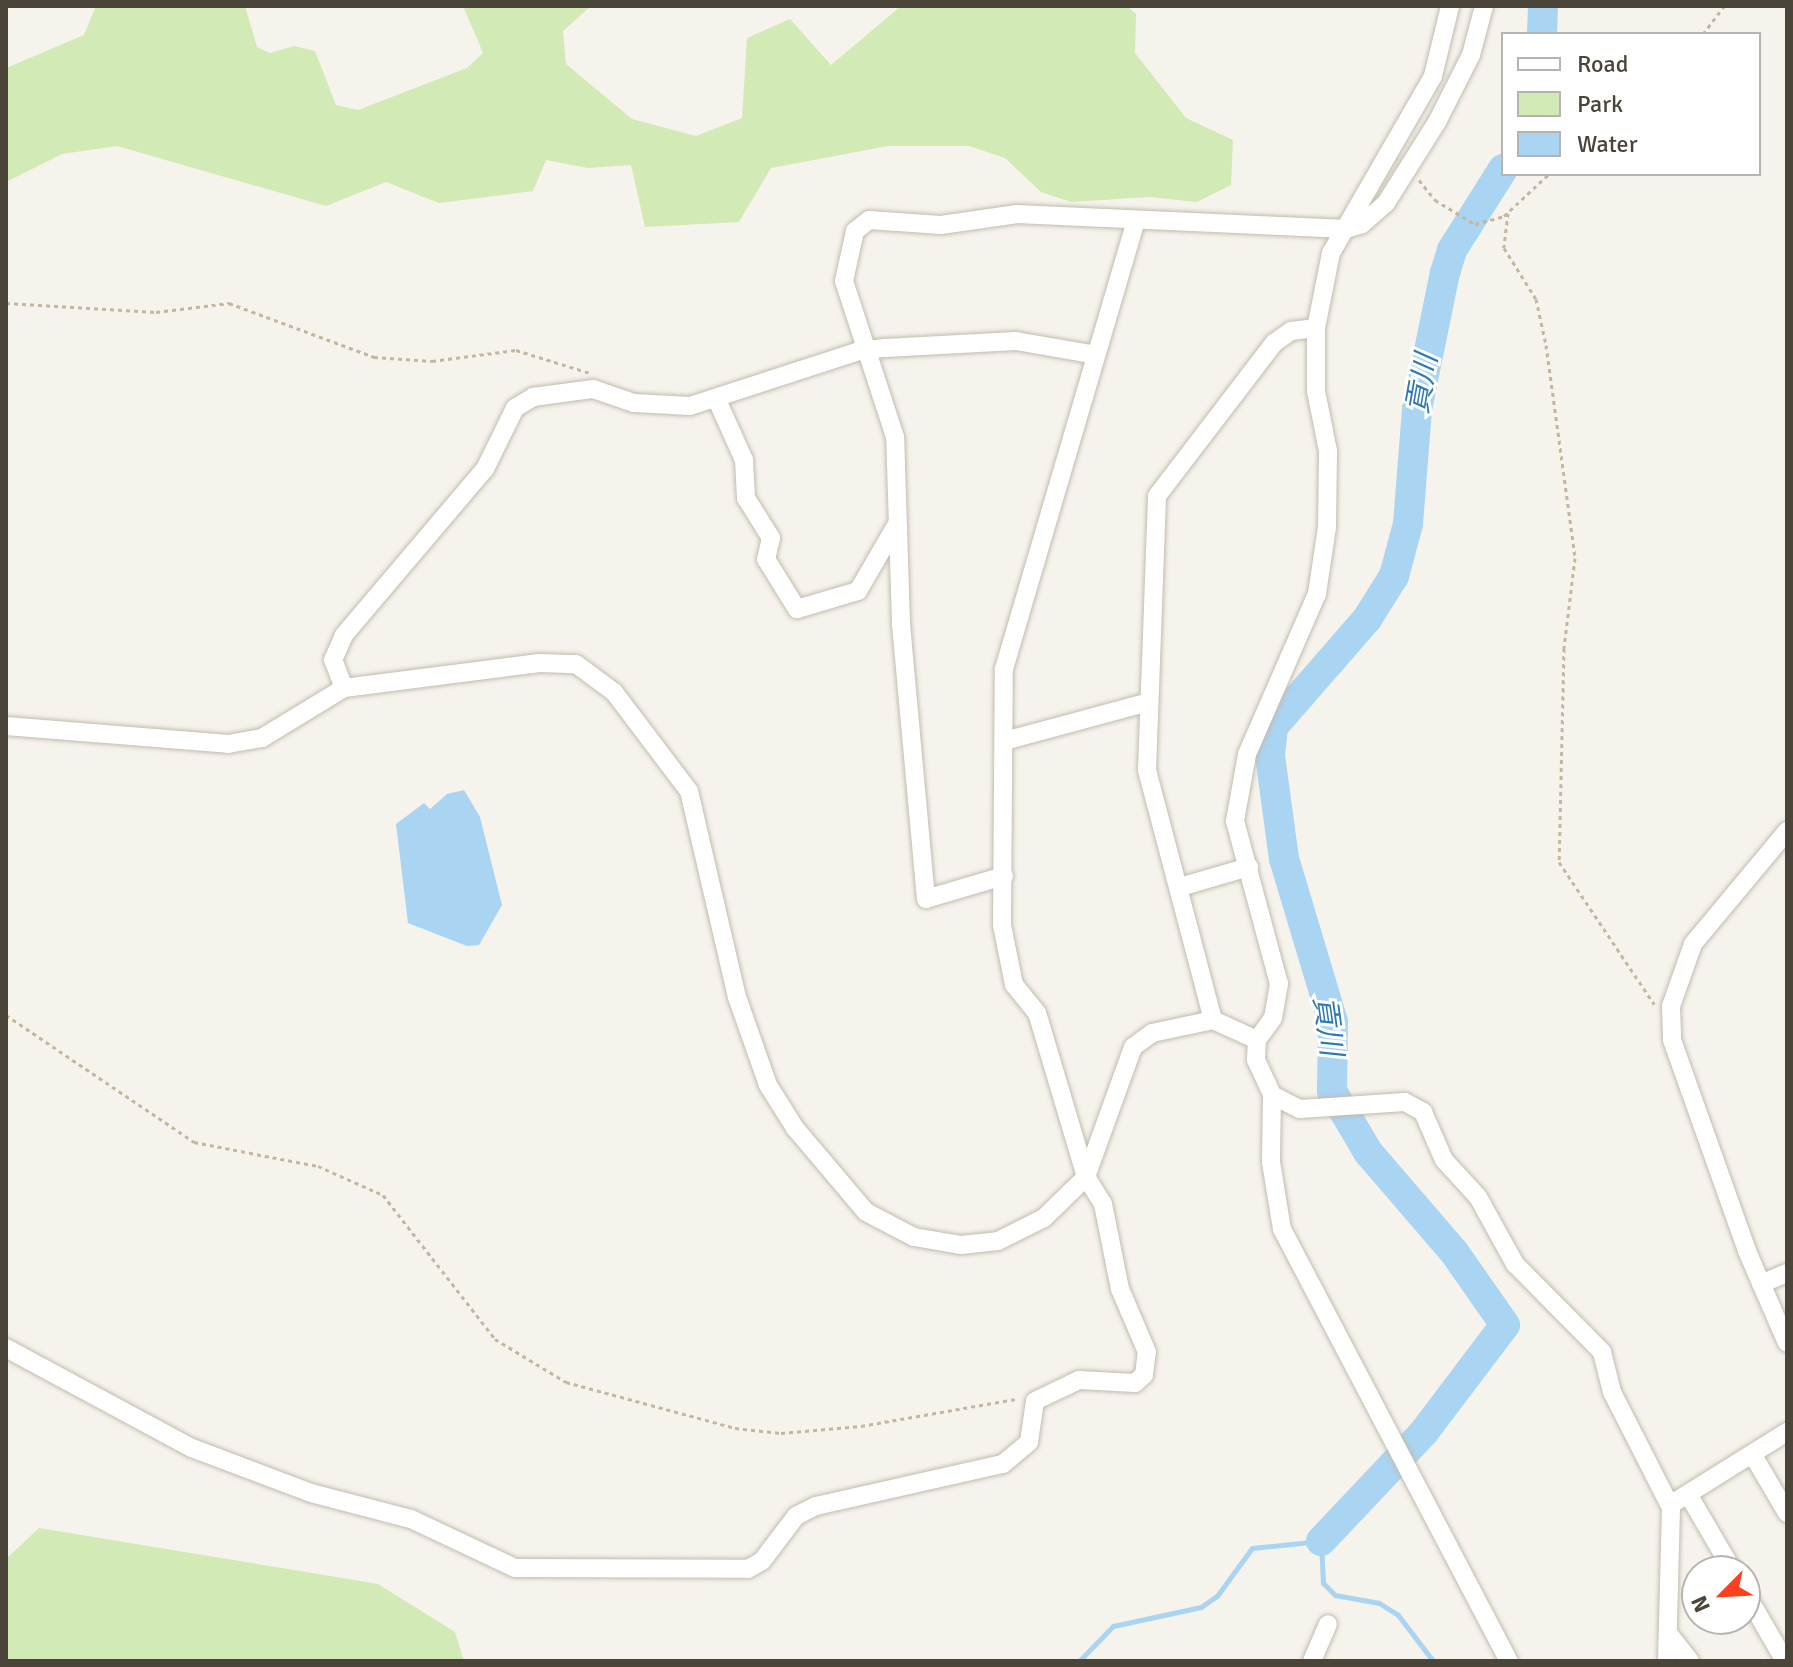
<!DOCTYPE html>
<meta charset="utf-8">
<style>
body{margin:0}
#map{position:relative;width:1793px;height:1667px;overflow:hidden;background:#f6f3ec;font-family:Signika,"Noto Sans JP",sans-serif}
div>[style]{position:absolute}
.green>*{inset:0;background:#d2eab5}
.water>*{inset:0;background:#a9d4f2}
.stream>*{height:5px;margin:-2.5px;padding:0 2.5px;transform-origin:2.5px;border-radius:2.5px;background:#a9d4f2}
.river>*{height:30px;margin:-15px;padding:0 15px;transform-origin:15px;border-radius:15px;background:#a9d4f2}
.path>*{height:3px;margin-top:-1.5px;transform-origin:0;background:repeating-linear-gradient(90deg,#c4b79f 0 4px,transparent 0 8px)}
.roads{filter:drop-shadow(0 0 2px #c2bbae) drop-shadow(0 0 2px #c2bbae)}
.minor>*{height:18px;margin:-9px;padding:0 9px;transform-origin:9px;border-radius:9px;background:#fff}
span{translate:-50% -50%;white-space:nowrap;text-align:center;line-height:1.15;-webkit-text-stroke:6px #fff;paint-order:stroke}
.water-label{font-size:30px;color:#2e7ab2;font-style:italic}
.frame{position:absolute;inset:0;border:8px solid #4b4439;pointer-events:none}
.legend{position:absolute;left:1501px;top:32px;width:260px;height:144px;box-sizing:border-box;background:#fff;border:2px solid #b7b4b0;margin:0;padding:10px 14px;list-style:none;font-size:24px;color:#4b4439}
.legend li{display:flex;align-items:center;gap:16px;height:40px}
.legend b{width:40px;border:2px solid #b7b4b0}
.north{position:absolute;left:1681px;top:1555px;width:80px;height:80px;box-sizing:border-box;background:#fff;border:2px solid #b7b4b0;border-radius:50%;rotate:246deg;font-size:22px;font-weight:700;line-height:32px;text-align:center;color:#4b4439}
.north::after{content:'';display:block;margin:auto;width:28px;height:36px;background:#fc3f1d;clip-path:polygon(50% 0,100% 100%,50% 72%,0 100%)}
</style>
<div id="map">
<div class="green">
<i style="clip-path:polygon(96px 6px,245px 6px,257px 47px,270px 53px,294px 46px,315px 51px,336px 105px,358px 110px,467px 68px,483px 53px,463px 6px,591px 6px,563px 31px,566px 64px,632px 119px,696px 136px,742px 118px,747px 38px,790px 19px,831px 65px,901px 6px,1127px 6px,1136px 14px,1135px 53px,1186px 118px,1233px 140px,1231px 185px,1197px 202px,1149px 197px,1071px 202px,1041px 192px,1005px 158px,969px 146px,888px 146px,771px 168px,739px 222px,645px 227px,631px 165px,588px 168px,546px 160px,533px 191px,439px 203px,386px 182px,326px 206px,117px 146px,62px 154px,6px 182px,6px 68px,84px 35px)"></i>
<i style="clip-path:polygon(39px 1528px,378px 1584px,455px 1632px,464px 1661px,6px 1661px,6px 1559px)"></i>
</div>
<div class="water">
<i style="clip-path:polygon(464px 790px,480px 817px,502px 905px,479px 945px,467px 946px,408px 923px,396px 824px,424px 803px,430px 809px,447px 794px)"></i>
</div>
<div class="stream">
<i style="left:1079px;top:1661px;width:49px;rotate:-45.8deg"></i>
<i style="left:1113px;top:1626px;width:90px;rotate:-12.2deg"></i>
<i style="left:1201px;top:1607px;width:19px;rotate:-35deg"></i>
<i style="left:1217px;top:1596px;width:59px;rotate:-53.9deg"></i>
<i style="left:1252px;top:1548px;width:69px;rotate:-5.8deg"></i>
<i style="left:1321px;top:1541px;width:42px;rotate:87.3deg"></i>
<i style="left:1323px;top:1583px;width:17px;rotate:45deg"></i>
<i style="left:1335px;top:1595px;width:45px;rotate:10.3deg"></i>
<i style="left:1379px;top:1603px;width:22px;rotate:32deg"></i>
<i style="left:1398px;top:1615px;width:58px;rotate:52.7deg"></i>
</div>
<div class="river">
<i style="left:1542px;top:34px;width:28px;rotate:-88deg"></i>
<i style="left:1321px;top:1541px;width:150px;rotate:-46.6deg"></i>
<i style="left:1424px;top:1432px;width:134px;rotate:-52.9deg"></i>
<i style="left:1505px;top:1325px;width:89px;rotate:-124.9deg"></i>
<i style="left:1454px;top:1252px;width:132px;rotate:-130.7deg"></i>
<i style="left:1368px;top:1152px;width:71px;rotate:-120.5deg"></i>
<i style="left:1332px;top:1091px;width:69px;rotate:-89.2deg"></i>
<i style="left:1333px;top:1022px;width:170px;rotate:-106.7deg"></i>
<i style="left:1284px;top:859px;width:105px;rotate:-97.7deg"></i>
<i style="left:1270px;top:755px;width:28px;rotate:-84deg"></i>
<i style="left:1273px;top:727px;width:143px;rotate:-49deg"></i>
<i style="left:1367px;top:619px;width:51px;rotate:-57.9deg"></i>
<i style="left:1394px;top:576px;width:54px;rotate:-74.9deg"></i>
<i style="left:1408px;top:524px;width:115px;rotate:-85.5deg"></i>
<i style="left:1417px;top:409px;width:139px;rotate:-78.4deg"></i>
<i style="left:1445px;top:273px;width:24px;rotate:-73deg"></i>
<i style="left:1452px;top:250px;width:96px;rotate:-57.8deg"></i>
</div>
<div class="path">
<i style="left:1703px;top:34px;width:35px;rotate:-53deg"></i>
<i style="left:1419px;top:180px;width:26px;rotate:51deg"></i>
<i style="left:1435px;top:200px;width:47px;rotate:31deg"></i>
<i style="left:1475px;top:224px;width:30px;rotate:-15deg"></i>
<i style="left:1504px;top:216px;width:62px;rotate:-43deg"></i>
<i style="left:1508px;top:213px;width:35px;rotate:97deg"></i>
<i style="left:1504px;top:248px;width:60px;rotate:57.9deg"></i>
<i style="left:1536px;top:299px;width:47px;rotate:77.7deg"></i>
<i style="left:1546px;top:345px;width:215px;rotate:82.2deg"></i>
<i style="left:1575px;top:558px;width:91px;rotate:97deg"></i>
<i style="left:1564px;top:648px;width:214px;rotate:91.3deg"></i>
<i style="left:1559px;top:862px;width:171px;rotate:56.2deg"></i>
<i style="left:6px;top:303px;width:150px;rotate:3.4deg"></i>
<i style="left:156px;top:312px;width:74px;rotate:-7deg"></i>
<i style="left:229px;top:303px;width:155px;rotate:20.4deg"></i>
<i style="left:374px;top:357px;width:58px;rotate:3.9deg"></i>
<i style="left:432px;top:361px;width:85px;rotate:-7.5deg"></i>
<i style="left:516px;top:350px;width:77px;rotate:17.3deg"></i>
<i style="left:6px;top:1015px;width:227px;rotate:34deg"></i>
<i style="left:194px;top:1142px;width:126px;rotate:11deg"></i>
<i style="left:318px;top:1166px;width:71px;rotate:24deg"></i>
<i style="left:383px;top:1195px;width:182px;rotate:52.1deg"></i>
<i style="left:495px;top:1339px;width:83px;rotate:31.2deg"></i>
<i style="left:566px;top:1382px;width:175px;rotate:15.2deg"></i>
<i style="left:735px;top:1428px;width:46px;rotate:6.2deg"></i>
<i style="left:781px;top:1433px;width:80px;rotate:-5deg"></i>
<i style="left:861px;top:1426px;width:157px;rotate:-9.9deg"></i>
</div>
<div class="roads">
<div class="minor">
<i style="left:717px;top:400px;width:66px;rotate:65.8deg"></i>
<i style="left:744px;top:460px;width:38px;rotate:87deg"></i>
<i style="left:746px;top:498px;width:47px;rotate:58deg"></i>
<i style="left:771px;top:538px;width:22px;rotate:103deg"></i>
<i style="left:766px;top:559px;width:59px;rotate:58.2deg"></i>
<i style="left:797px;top:609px;width:64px;rotate:-16.4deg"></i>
<i style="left:858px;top:591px;width:78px;rotate:-59.8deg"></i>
<i style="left:344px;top:688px;width:30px;rotate:-111deg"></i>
<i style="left:333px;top:660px;width:27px;rotate:-66deg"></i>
<i style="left:344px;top:635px;width:218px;rotate:-49.7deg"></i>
<i style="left:485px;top:469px;width:68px;rotate:-63.8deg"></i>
<i style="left:515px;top:408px;width:21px;rotate:-31deg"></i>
<i style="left:533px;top:397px;width:61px;rotate:-7.6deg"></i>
<i style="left:593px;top:389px;width:43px;rotate:18.9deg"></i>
<i style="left:634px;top:403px;width:56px;rotate:3.1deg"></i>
<i style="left:690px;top:406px;width:178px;rotate:-18deg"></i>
<i style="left:859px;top:351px;width:26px;rotate:-7deg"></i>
<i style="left:885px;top:348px;width:131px;rotate:-3.1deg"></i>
<i style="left:1016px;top:341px;width:81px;rotate:9.9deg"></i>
<i style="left:6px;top:726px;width:223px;rotate:4.6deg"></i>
<i style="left:228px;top:744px;width:35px;rotate:-10deg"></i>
<i style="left:262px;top:738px;width:96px;rotate:-31.4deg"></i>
<i style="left:344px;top:688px;width:197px;rotate:-7.3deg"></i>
<i style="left:539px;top:663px;width:37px;rotate:2deg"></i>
<i style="left:576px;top:664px;width:47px;rotate:36.4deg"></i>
<i style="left:614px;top:692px;width:124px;rotate:52.9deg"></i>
<i style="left:689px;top:791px;width:212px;rotate:76.9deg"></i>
<i style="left:737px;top:997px;width:93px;rotate:70.6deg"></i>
<i style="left:768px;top:1085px;width:51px;rotate:57.9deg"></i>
<i style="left:795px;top:1128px;width:110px;rotate:49.8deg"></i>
<i style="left:866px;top:1212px;width:54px;rotate:27.5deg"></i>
<i style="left:914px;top:1237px;width:48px;rotate:9.7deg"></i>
<i style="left:961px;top:1245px;width:37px;rotate:-6deg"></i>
<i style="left:998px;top:1241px;width:51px;rotate:-26.6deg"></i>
<i style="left:1044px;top:1218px;width:59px;rotate:-44.3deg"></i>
<i style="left:1086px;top:1177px;width:138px;rotate:-70.1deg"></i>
<i style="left:1133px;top:1047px;width:24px;rotate:-36deg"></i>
<i style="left:1152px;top:1033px;width:62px;rotate:-12deg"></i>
<i style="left:1213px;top:1020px;width:48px;rotate:24.4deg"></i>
<i style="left:1257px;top:1040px;width:20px;rotate:93deg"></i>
<i style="left:1256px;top:1060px;width:38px;rotate:65deg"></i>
<i style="left:1272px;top:1095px;width:67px;rotate:90.9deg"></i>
<i style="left:1271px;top:1162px;width:68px;rotate:80.7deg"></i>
<i style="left:1282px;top:1229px;width:488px;rotate:62.3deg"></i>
<i style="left:1008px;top:740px;width:146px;rotate:-15.1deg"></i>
<i style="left:1787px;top:831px;width:147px;rotate:129.8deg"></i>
<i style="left:1693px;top:944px;width:66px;rotate:109.5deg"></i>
<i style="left:1671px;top:1006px;width:34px;rotate:88deg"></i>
<i style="left:1672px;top:1040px;width:224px;rotate:70.4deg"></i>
<i style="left:1747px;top:1251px;width:100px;rotate:66.5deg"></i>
<i style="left:1004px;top:876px;width:81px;rotate:163.6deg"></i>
<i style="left:926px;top:899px;width:277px;rotate:-95.2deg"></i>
<i style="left:901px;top:623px;width:186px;rotate:-91.8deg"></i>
<i style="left:895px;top:437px;width:164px;rotate:-108.1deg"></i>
<i style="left:844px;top:281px;width:51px;rotate:-77.6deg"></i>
<i style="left:855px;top:231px;width:18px;rotate:-38deg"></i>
<i style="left:869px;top:220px;width:72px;rotate:4deg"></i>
<i style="left:941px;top:225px;width:77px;rotate:-8.2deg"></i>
<i style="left:1017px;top:214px;width:329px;rotate:2.6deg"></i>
<i style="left:1346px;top:229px;width:17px;rotate:-17deg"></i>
<i style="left:1362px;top:224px;width:32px;rotate:-41deg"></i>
<i style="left:1386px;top:203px;width:96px;rotate:-57.8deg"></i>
<i style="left:1437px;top:122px;width:75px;rotate:-63.1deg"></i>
<i style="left:1471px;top:55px;width:51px;rotate:-75.1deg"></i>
<i style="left:1180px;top:887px;width:72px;rotate:-16.2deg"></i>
<i style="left:1213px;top:1020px;width:259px;rotate:-104.8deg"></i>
<i style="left:1147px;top:770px;width:274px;rotate:-87.9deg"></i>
<i style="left:1157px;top:496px;width:193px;rotate:-52.6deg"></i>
<i style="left:1274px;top:343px;width:21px;rotate:-35deg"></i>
<i style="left:1291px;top:331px;width:25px;rotate:-7deg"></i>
<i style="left:1257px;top:1040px;width:27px;rotate:-54deg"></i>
<i style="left:1273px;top:1018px;width:35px;rotate:-80deg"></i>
<i style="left:1279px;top:984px;width:169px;rotate:-105.1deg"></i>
<i style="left:1235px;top:821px;width:68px;rotate:-79.8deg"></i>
<i style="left:1247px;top:754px;width:175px;rotate:-66.4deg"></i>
<i style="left:1317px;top:594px;width:68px;rotate:-81.5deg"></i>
<i style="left:1327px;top:527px;width:76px;rotate:-89.2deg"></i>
<i style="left:1328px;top:451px;width:61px;rotate:-101.3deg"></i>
<i style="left:1316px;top:391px;width:63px;rotate:-90deg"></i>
<i style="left:1316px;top:328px;width:76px;rotate:-78.7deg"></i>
<i style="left:1331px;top:253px;width:204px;rotate:-60deg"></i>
<i style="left:1433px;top:76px;width:72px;rotate:-76.3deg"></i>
<i style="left:1272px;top:1095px;width:31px;rotate:27deg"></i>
<i style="left:1300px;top:1109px;width:105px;rotate:-3.8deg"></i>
<i style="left:1405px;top:1102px;width:21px;rotate:29deg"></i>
<i style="left:1423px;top:1112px;width:52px;rotate:66.4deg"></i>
<i style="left:1444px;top:1160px;width:50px;rotate:47.4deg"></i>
<i style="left:1478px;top:1197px;width:77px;rotate:61.1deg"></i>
<i style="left:1515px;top:1264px;width:124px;rotate:45.3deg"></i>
<i style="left:1602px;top:1352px;width:41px;rotate:76deg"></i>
<i style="left:1612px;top:1392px;width:130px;rotate:63deg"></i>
<i style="left:1671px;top:1508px;width:153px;rotate:91.5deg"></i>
<i style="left:1761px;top:1284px;width:28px;rotate:-23deg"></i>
<i style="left:6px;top:1348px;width:211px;rotate:28.3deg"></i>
<i style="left:192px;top:1448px;width:127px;rotate:20.7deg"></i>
<i style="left:311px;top:1493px;width:103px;rotate:14.6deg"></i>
<i style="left:411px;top:1519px;width:115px;rotate:25.2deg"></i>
<i style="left:515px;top:1568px;width:233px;rotate:0.2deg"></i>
<i style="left:748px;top:1569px;width:16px;rotate:-30deg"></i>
<i style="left:762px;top:1561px;width:56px;rotate:-52.9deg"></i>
<i style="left:796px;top:1516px;width:22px;rotate:-27deg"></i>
<i style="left:816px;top:1506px;width:192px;rotate:-12.7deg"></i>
<i style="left:1003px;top:1464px;width:34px;rotate:-40deg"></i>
<i style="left:1029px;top:1442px;width:41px;rotate:-81.7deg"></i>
<i style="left:1035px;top:1401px;width:49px;rotate:-25.5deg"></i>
<i style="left:1079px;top:1380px;width:56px;rotate:3.1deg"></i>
<i style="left:1135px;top:1383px;width:12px;rotate:-42deg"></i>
<i style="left:1144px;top:1375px;width:23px;rotate:-83deg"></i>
<i style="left:1147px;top:1352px;width:69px;rotate:-113.2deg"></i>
<i style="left:1120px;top:1289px;width:87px;rotate:-101.3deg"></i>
<i style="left:1103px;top:1204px;width:32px;rotate:-122deg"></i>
<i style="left:1086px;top:1177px;width:171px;rotate:-106.6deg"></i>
<i style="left:1037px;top:1013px;width:36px;rotate:-129deg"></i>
<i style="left:1014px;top:985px;width:61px;rotate:-101.3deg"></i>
<i style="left:1002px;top:925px;width:256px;rotate:-89.6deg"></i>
<i style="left:1004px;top:669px;width:465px;rotate:-73.6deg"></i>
<i style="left:1754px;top:1457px;width:65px;rotate:59.5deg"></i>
<i style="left:1688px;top:1494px;width:89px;rotate:59.7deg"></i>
<i style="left:1670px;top:1505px;width:138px;rotate:-32deg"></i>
<i style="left:1745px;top:1592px;width:80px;rotate:59.9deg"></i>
<i style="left:1668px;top:1633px;width:36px;rotate:52deg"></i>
<i style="left:1312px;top:1661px;width:40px;rotate:-66.6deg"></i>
</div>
</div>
<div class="water-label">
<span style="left:1423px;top:384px;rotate:-80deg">貢川</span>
<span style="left:1327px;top:1026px;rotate:82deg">貢川</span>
</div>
<div class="frame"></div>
<ul class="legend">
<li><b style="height:10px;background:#fff"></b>Road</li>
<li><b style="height:22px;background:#d2eab5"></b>Park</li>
<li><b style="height:22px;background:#a9d4f2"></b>Water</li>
</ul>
<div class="north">N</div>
</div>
